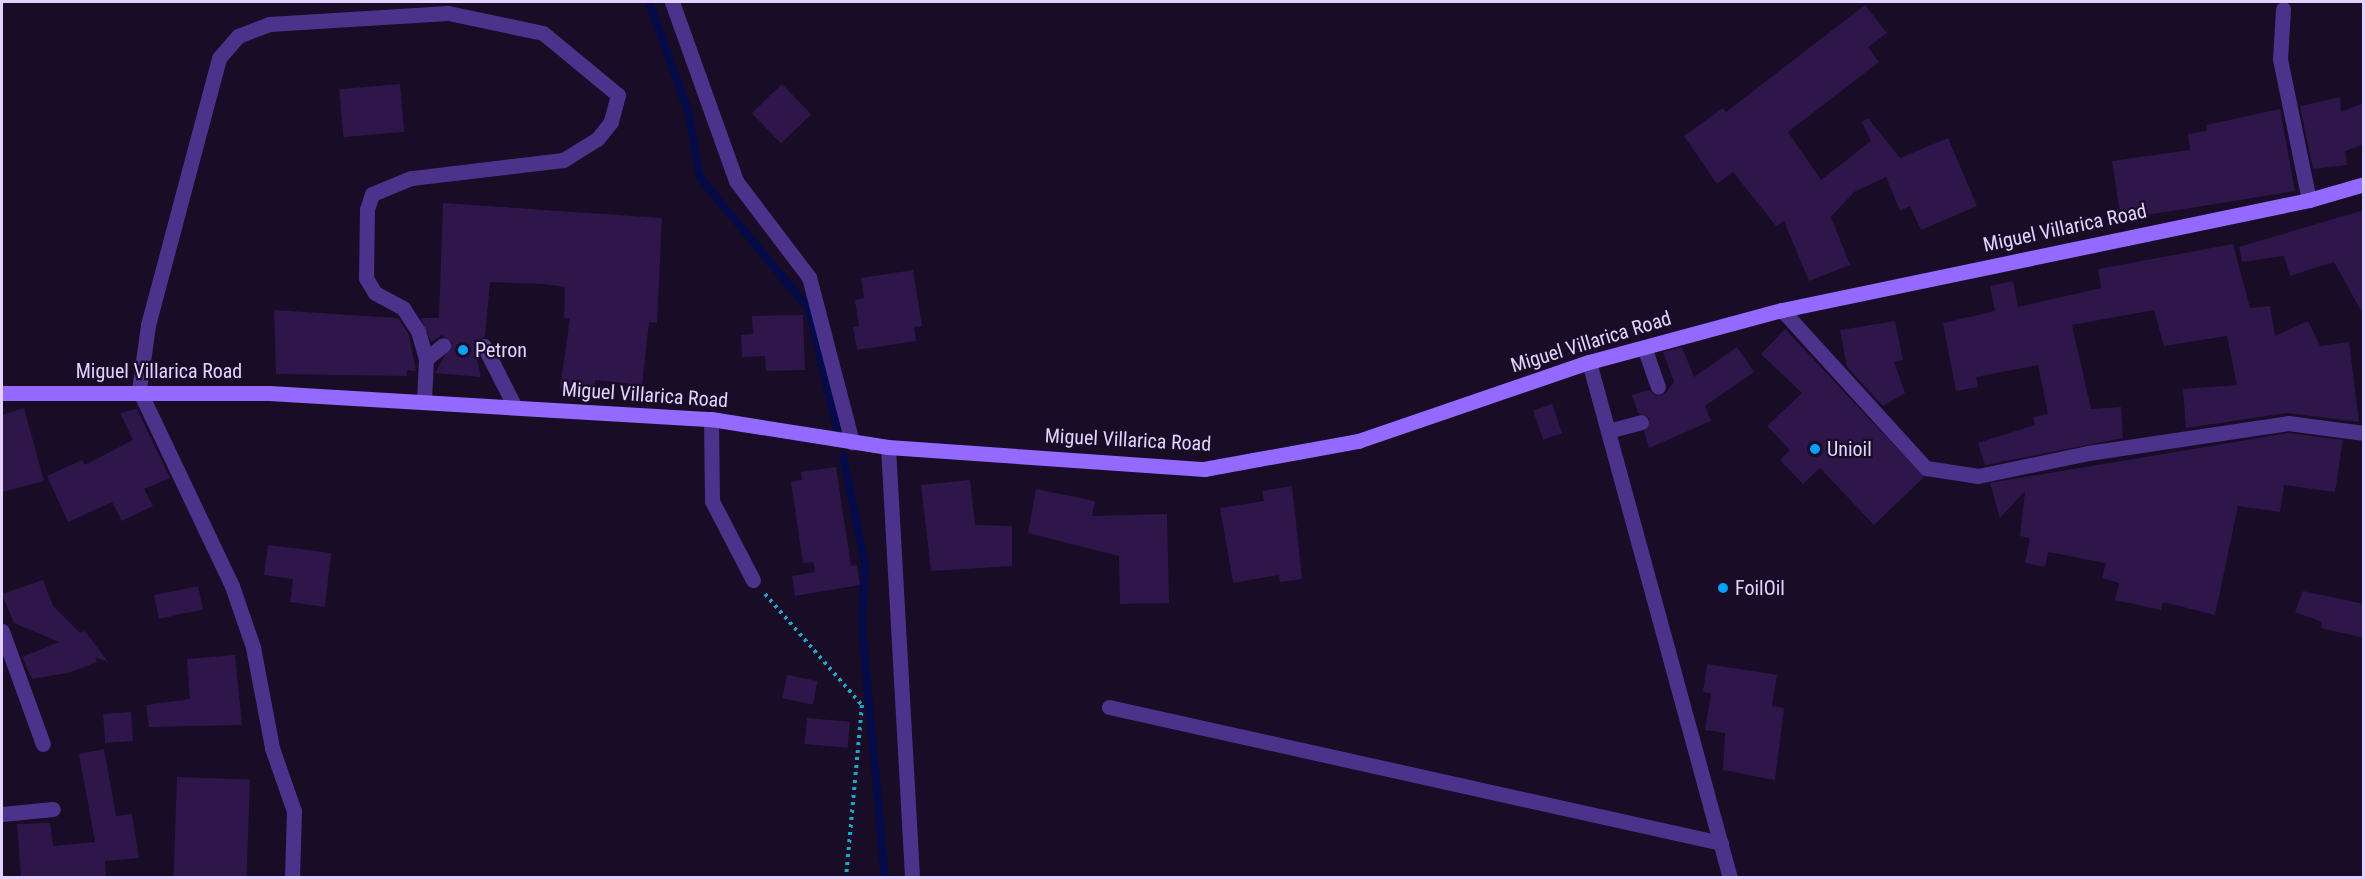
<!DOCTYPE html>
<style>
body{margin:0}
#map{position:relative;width:2365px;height:879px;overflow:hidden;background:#180c27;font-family:"Roboto Condensed",sans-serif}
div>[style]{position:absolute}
.stream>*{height:8px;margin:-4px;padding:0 4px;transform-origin:4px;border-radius:4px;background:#040b48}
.building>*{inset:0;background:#2e164a;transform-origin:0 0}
.path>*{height:4px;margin-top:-2px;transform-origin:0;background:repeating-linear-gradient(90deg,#22a4c4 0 3px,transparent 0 7.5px)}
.service>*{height:15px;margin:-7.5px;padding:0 7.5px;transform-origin:7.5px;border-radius:7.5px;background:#4d328b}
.minor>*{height:15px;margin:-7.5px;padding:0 7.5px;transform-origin:7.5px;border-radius:7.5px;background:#4d328b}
.secondary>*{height:15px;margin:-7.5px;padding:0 7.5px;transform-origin:7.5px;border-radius:7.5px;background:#9469ff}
.dots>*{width:16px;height:16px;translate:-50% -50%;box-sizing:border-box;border:3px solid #180c27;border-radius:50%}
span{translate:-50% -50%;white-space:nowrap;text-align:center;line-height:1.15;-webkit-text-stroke:4.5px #180c27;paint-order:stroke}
.street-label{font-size:20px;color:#e3d2ff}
.poi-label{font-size:20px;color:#e3d2ff}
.left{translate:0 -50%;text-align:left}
.frame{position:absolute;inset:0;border:3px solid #e3d2ff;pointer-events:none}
</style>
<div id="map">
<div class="stream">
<i style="left:649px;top:2px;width:116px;rotate:70.3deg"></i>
<i style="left:688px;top:111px;width:68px;rotate:79.8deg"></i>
<i style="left:700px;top:178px;width:170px;rotate:50.2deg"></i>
<i style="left:809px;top:309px;width:122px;rotate:76.8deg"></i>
<i style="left:843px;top:456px;width:110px;rotate:78.5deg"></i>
<i style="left:865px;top:564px;width:62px;rotate:92.8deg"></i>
<i style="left:862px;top:626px;width:253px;rotate:84.8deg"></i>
</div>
<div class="building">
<i style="clip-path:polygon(1865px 5px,1887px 33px,1868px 47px,1879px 62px,1788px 132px,1821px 180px,1871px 141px,1862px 122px,1868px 118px,1900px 158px,1948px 138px,1977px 206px,1921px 230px,1910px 206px,1900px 211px,1886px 177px,1854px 192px,1831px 217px,1850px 265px,1809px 281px,1784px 221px,1776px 226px,1733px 172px,1717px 184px,1684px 136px,1723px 108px,1726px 112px)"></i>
<i style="left:400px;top:84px;width:48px;height:61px;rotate:85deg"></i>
<i style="left:782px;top:84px;width:42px;height:42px;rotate:46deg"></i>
<i style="clip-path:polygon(2340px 97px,2341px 112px,2364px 103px,2364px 144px,2345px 151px,2347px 165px,2313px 169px,2300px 106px)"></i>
<i style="clip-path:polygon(2280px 109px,2295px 191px,2121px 219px,2112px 161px,2190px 150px,2188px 134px,2207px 131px,2206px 125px)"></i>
<i style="clip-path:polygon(443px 203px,662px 218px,657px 323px,649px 322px,642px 385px,595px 380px,594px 392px,560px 388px,570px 318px,564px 318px,565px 287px,544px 284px,490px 282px,485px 336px,474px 345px,481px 377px,435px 373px,452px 343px,442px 335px,431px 342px,421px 318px,439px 318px)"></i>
<i style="clip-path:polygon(2364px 210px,2364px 316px,2334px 262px,2290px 276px,2284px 256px,2242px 262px,2239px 247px)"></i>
<i style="clip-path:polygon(2233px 244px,2250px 308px,2270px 306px,2275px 336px,2308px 321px,2320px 346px,2349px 342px,2359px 422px,2287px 413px,2186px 428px,2183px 389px,2237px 385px,2227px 336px,2164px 346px,2154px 310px,2072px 325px,2091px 409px,2121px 407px,2123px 438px,1985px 465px,1978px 443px,2035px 425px,2033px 417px,2048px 414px,2038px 365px,1976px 377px,1978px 387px,1956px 391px,1943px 323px,1995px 311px,1990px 286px,2013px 281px,2018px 307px,2101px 288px,2098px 269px)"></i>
<i style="clip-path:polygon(913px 270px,922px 326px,914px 327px,916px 341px,857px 350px,853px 327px,859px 326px,855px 300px,864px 298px,861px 278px)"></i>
<i style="clip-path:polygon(274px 310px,398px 318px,409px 335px,416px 371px,407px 370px,407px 376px,276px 374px)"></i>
<i style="clip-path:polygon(803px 315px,805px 370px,766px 371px,765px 356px,742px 357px,741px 335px,753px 334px,752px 316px)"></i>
<i style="clip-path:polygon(1895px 321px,1903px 360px,1894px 362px,1905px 393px,1883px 406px,1847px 367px,1840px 330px)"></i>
<i style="clip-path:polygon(1785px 329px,1924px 477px,1874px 525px,1820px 468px,1803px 484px,1780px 460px,1790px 450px,1767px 426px,1802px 393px,1761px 354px)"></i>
<i style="clip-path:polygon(1682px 347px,1694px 377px,1737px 347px,1754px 372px,1705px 406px,1711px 421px,1649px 448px,1644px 431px,1650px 419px,1638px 413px,1632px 395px,1649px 390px,1656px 396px,1665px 394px,1674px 382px,1663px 352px)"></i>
<i style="left:1552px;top:404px;width:31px;height:20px;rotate:71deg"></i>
<i style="clip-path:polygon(24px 408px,44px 481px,2px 492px,2px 415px)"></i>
<i style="clip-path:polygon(137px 409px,170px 478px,144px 489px,153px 506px,122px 521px,112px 502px,68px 522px,47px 476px,82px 460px,85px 465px,133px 440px,120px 413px)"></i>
<i style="clip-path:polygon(2288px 433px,2343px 440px,2335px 492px,2284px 485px,2280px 512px,2238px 506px,2215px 615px,2163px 602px,2161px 610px,2115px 600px,2119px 583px,2102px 578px,2106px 563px,2048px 552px,2045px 567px,2025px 563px,2030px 538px,2020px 536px,2025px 491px,2000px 518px,1990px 483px)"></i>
<i style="clip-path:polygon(836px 467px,851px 566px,857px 565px,860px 585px,795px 596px,792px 576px,815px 572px,813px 562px,803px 563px,791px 482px,802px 480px,801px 472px)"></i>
<i style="clip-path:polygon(970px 480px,975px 525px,1012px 526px,1012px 566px,931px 571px,921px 485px)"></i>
<i style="clip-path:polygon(1292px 486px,1302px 579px,1280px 582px,1279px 575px,1233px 583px,1220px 508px,1264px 501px,1262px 491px)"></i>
<i style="clip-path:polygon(1036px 489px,1095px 501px,1092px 516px,1167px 514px,1169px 603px,1120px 604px,1119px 556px,1028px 533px)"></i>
<i style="clip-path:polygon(268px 545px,331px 553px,325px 607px,290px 602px,293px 579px,264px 575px)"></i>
<i style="clip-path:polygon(43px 580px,53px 606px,80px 633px,85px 631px,108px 662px,95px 657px,97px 662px,68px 673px,32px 679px,22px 657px,59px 642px,14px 623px,2px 594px)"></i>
<i style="left:198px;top:586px;width:24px;height:45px;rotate:78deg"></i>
<i style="clip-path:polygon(2303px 591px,2364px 604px,2364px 638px,2321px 628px,2322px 622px,2295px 612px)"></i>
<i style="clip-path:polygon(235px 655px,242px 725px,149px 727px,146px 705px,190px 699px,187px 659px)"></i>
<i style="clip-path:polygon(1707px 664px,1777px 675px,1772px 706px,1784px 708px,1775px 780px,1723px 770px,1725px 733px,1705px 730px,1711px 693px,1703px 692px)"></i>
<i style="left:787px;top:675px;width:31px;height:24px;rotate:11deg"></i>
<i style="left:131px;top:712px;width:29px;height:28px;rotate:86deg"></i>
<i style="left:807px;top:718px;width:43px;height:26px;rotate:5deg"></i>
<i style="clip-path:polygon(104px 749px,116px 816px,132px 814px,139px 858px,105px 861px,106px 878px,21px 878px,17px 824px,50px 823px,53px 846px,95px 842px,79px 754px)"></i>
<i style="left:177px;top:777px;width:73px;height:101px;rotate:2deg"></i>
</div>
<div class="path">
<i style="left:765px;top:594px;width:147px;rotate:48.9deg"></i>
<i style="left:862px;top:705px;width:174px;rotate:95.3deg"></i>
</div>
<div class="service">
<i style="left:484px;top:346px;width:68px;rotate:63.1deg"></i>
<i style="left:1644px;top:347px;width:42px;rotate:70.7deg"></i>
<i style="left:1589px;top:362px;width:535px;rotate:74.72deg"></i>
<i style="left:139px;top:390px;width:66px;rotate:-82.1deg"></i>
<i style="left:148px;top:325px;width:276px;rotate:-75.1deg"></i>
<i style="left:219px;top:58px;width:29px;rotate:-49deg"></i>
<i style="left:238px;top:36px;width:33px;rotate:-21deg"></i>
<i style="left:269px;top:24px;width:179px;rotate:-3.5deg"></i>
<i style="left:448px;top:13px;width:97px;rotate:11.9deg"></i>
<i style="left:543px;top:33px;width:97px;rotate:39.6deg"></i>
<i style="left:618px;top:95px;width:28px;rotate:105deg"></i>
<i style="left:611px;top:122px;width:22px;rotate:129deg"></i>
<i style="left:597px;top:139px;width:40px;rotate:148deg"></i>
<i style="left:563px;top:160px;width:153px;rotate:173.2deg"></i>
<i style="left:411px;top:178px;width:42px;rotate:157.7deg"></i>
<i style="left:372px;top:194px;width:16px;rotate:108deg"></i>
<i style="left:367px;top:209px;width:69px;rotate:90.8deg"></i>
<i style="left:366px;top:278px;width:17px;rotate:59deg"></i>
<i style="left:375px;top:293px;width:32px;rotate:28deg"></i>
<i style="left:403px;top:308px;width:27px;rotate:57deg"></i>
<i style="left:418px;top:331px;width:29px;rotate:74deg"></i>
<i style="left:424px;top:401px;width:42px;rotate:-87.3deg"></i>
<i style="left:426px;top:359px;width:22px;rotate:-39deg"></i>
<i style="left:711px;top:419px;width:82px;rotate:89.3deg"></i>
<i style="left:712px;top:501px;width:89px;rotate:62.6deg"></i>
<i style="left:1608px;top:431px;width:34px;rotate:-15deg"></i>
<i style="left:888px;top:447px;width:432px;rotate:86.8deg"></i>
<i style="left:1109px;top:707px;width:627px;rotate:12.53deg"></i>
<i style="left:2px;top:814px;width:51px;rotate:-5.6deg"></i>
</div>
<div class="minor">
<i style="left:672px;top:2px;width:190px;rotate:70.3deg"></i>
<i style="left:736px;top:181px;width:121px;rotate:52.8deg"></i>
<i style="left:809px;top:277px;width:171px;rotate:75.4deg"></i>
<i style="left:2283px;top:9px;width:50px;rotate:93.4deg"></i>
<i style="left:2280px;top:59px;width:144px;rotate:78.4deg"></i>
<i style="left:1782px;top:310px;width:214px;rotate:47.7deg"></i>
<i style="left:1926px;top:468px;width:53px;rotate:8.7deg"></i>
<i style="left:1978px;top:476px;width:112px;rotate:-11.8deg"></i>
<i style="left:2088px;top:453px;width:202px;rotate:-8.5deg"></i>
<i style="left:2288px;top:423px;width:77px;rotate:7.5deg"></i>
<i style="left:139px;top:390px;width:217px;rotate:64.6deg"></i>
<i style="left:232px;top:586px;width:65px;rotate:71deg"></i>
<i style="left:253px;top:647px;width:103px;rotate:79.3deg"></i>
<i style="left:272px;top:748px;width:67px;rotate:70.8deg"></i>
<i style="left:294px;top:811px;width:67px;rotate:91.7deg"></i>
<i style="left:2px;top:631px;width:120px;rotate:70.1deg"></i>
</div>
<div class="secondary">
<i style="left:2px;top:393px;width:267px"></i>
<i style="left:269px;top:393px;width:443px;rotate:3.4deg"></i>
<i style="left:711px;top:419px;width:179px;rotate:9deg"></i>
<i style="left:888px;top:447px;width:317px;rotate:4deg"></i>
<i style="left:1204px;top:469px;width:157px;rotate:-10.3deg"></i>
<i style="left:1358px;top:441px;width:244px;rotate:-18.9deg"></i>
<i style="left:1589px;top:362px;width:200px;rotate:-15.1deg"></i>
<i style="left:1782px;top:310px;width:538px;rotate:-11.79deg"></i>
<i style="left:2309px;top:200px;width:57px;rotate:-16.2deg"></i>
</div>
<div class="dots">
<i style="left:463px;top:350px;background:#00a2fd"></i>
<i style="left:1815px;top:449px;background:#00a2fd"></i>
<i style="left:1723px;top:588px;background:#00a2fd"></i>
</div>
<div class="street-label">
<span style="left:2065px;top:228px;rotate:-12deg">Miguel Villarica Road</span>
<span style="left:1591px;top:342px;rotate:-17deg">Miguel Villarica Road</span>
<span style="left:159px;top:371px">Miguel Villarica Road</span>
<span style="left:645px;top:395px;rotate:4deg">Miguel Villarica Road</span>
<span style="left:1128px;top:440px;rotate:3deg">Miguel Villarica Road</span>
</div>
<div class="poi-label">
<span class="left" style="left:475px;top:350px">Petron</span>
<span class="left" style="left:1827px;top:449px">Unioil</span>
<span class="left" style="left:1735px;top:588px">FoilOil</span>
</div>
<div class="frame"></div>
</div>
